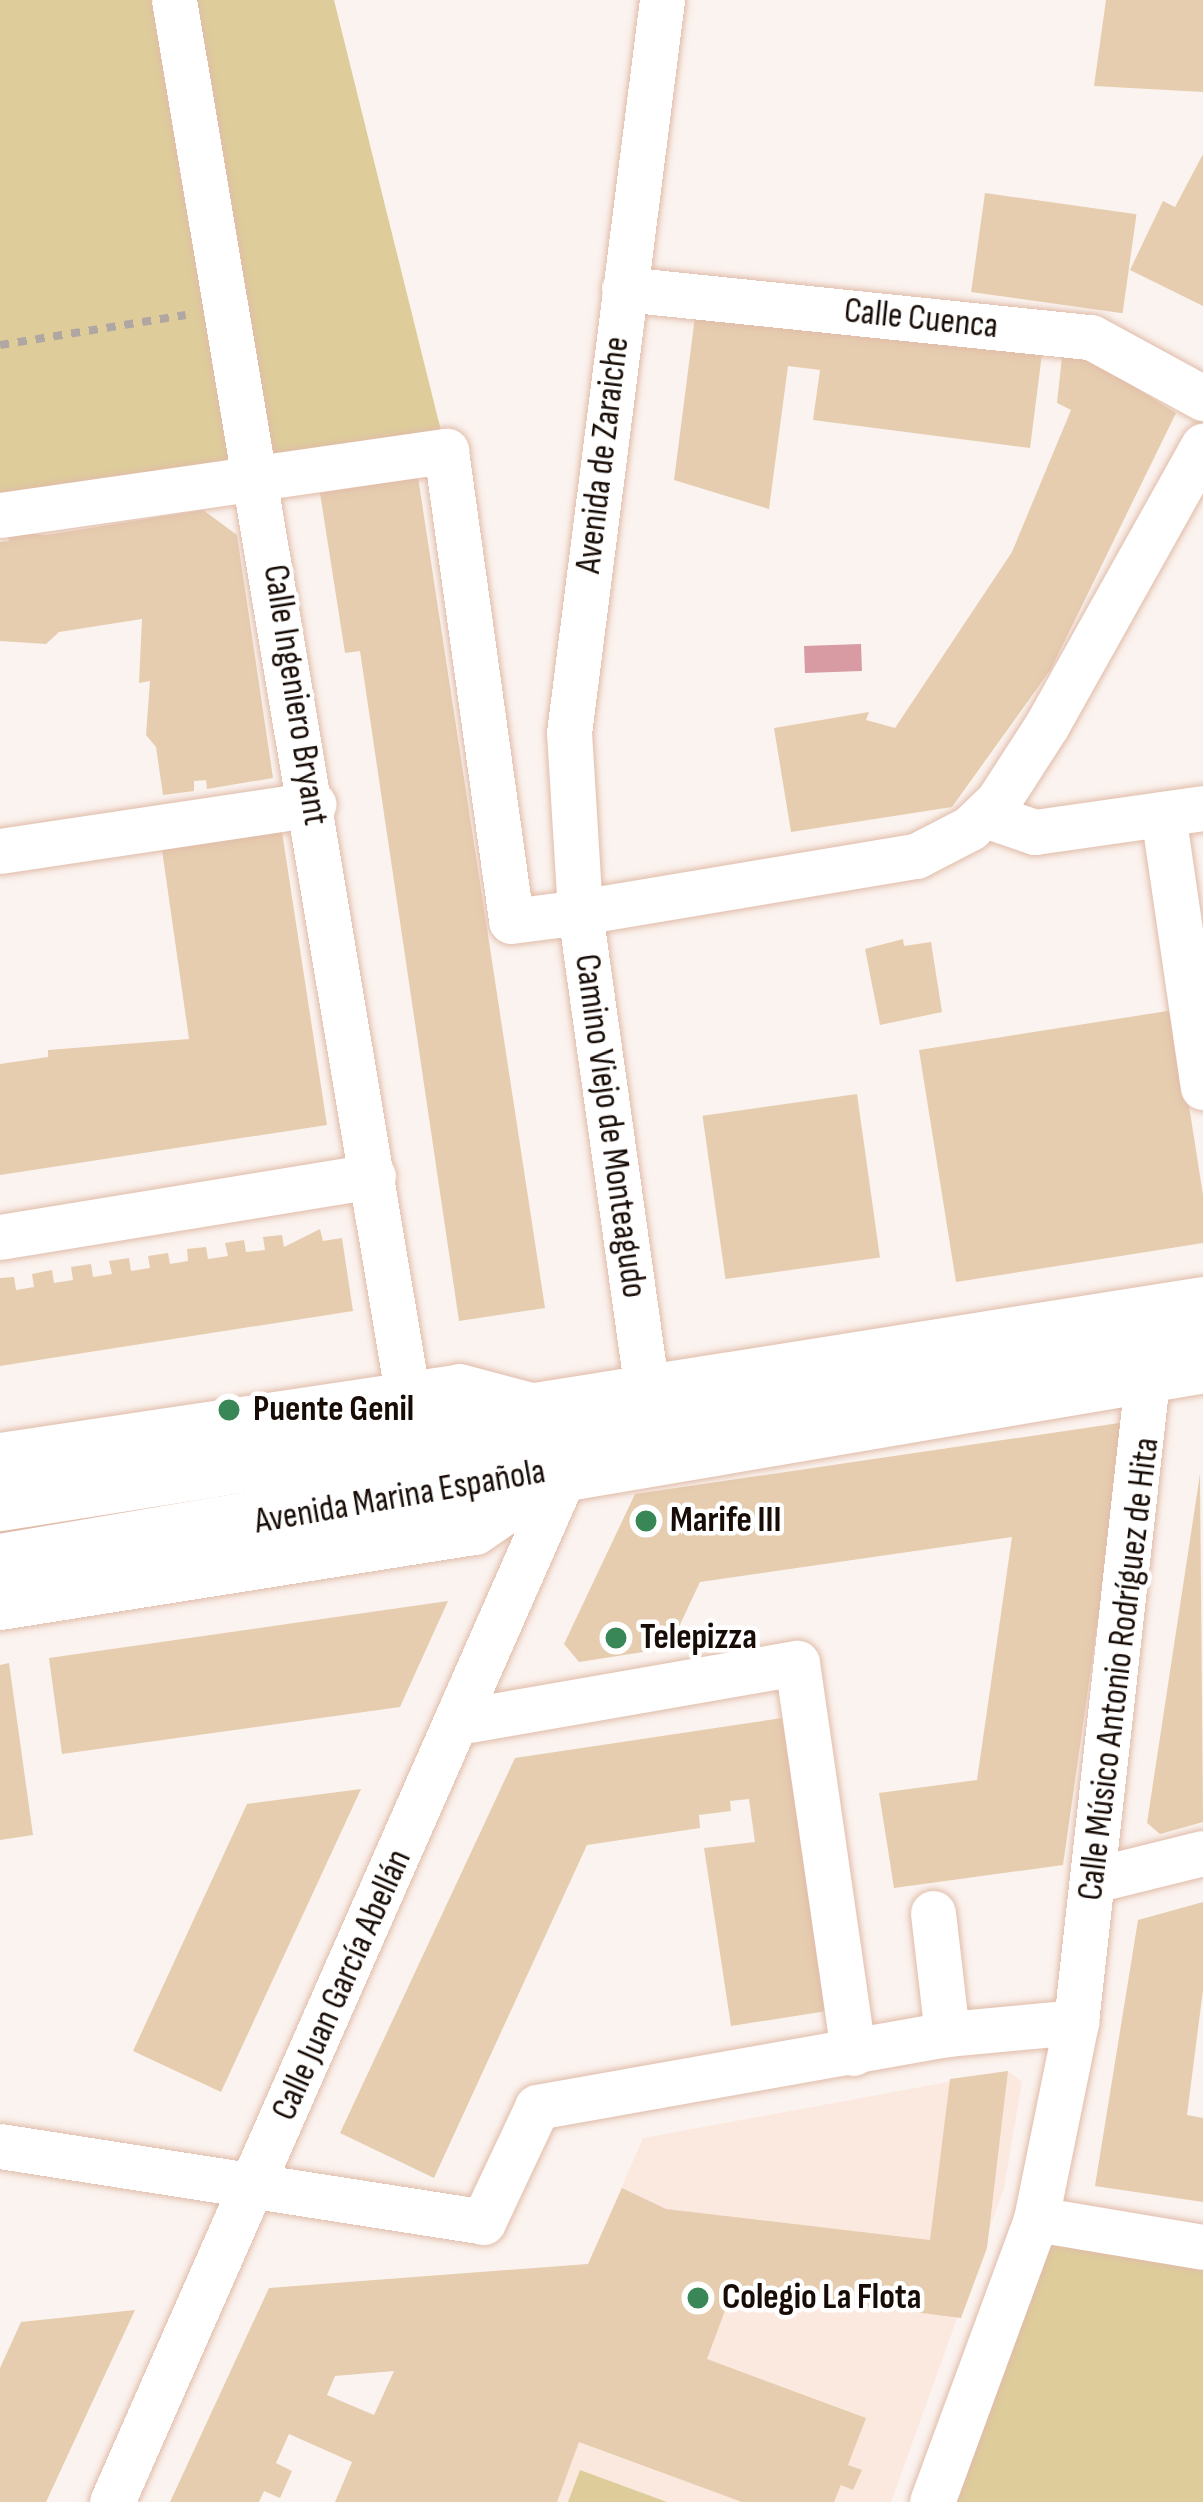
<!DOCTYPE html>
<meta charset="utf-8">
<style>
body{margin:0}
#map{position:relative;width:1203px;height:2502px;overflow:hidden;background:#fbf3ef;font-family:"Sofia Sans Condensed",sans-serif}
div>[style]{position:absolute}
.built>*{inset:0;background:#fbe9df}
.green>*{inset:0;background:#decd9b}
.water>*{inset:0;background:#d89aa3;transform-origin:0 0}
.building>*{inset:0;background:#e6cdaf;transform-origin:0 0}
.path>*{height:8px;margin-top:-4px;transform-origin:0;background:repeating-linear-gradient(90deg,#b0a7a2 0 9px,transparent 0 18px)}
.roads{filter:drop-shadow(0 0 3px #e0bca9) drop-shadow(0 0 3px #e0bca9)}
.street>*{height:45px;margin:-22.5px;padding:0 22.5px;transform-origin:22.5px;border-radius:22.5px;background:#fff}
.secondary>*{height:63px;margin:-31.5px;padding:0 31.5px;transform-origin:31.5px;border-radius:31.5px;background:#fff}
.dots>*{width:33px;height:33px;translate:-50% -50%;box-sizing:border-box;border:6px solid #fff;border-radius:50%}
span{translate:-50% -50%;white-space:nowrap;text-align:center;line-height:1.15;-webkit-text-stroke:9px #fff;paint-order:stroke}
.street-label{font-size:36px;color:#180c06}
.poi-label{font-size:36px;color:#180c06;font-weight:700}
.left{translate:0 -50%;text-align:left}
</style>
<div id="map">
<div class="built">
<i style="clip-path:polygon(1008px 2071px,1022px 2082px,1004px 2188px,891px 2502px,335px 2502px,436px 2279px,588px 2264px,643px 2138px)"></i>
</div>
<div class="green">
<i style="clip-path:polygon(0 0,334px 0,446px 451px,0 515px)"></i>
<i style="clip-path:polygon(1036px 2219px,1203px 2247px,1203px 2502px,932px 2502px)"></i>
<i style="clip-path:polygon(580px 2470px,667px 2502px,568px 2502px)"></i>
</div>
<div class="water">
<i style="left:861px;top:644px;width:27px;height:57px;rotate:88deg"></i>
</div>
<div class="building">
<i style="clip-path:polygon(1106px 0,1203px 0,1203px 92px,1094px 86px)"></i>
<i style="clip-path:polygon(1203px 154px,1203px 306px,1130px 270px,1163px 201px,1175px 207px)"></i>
<i style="left:985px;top:193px;width:153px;height:100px;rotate:8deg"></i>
<i style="clip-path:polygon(696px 309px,1042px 354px,1030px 448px,813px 420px,820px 370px,788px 366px,769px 509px,674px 480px)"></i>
<i style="clip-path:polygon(1062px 357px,1093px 361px,1176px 413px,1051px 669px,952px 807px,791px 832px,774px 728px,869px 712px,866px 720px,895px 728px,1012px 552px,1071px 410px,1057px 403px)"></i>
<i style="clip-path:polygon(418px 477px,545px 1308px,459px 1321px,360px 651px,345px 653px,320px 493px)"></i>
<i style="clip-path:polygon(203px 510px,237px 535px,273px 778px,207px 789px,206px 780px,194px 781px,194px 791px,163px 795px,156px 747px,146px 735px,150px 681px,139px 683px,142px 619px,59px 632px,46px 644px,0 641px,0 542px,9px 541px,7px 532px,46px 535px)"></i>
<i style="clip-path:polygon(282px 832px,327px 1125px,0 1175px,0 1064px,48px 1057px,48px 1050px,189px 1039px,162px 850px)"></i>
<i style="clip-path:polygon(903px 939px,904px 946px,931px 942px,942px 1012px,880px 1025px,865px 949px)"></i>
<i style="clip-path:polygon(1174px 1010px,1203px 1195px,1203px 1243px,956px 1282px,919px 1050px)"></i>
<i style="left:857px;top:1094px;width:165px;height:156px;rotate:82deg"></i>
<i style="clip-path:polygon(320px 1229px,323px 1241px,342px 1238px,353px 1311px,0 1366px,0 1278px,14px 1277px,16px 1290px,34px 1287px,32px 1274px,52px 1270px,54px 1283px,73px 1280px,71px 1267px,91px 1264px,93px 1277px,112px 1274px,109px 1261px,129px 1258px,131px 1271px,150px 1268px,148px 1256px,168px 1253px,170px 1264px,188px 1261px,187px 1249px,206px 1247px,208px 1259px,228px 1256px,225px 1243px,244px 1240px,246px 1252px,265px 1250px,263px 1237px,282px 1235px,284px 1247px)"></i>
<i style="clip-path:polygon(1126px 1422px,1063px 1865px,894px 1888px,879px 1793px,977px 1780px,1012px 1537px,700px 1582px,669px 1648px,579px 1662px,564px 1644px,635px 1494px)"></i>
<i style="clip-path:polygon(1200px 1474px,1203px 1822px,1160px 1834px,1147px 1823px)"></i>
<i style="clip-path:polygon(448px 1601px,400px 1707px,62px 1754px,49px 1658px)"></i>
<i style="clip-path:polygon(9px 1663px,33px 1835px,0 1840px,0 1665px)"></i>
<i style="clip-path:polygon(782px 1718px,827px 2011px,731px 2026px,704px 1848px,755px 1842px,749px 1799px,730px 1801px,731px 1811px,699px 1815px,700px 1828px,587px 1845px,434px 2178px,340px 2133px,515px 1758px)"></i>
<i style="clip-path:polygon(361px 1789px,221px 2092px,133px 2051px,247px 1804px)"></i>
<i style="clip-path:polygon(1203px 1902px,1203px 1990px,1187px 2115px,1203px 2118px,1203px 2202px,1095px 2186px,1138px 1920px)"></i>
<i style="clip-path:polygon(evenodd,1008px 2071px,987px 2248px,961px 2318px,733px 2289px,707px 2359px,866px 2418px,848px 2465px,862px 2470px,853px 2490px,841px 2485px,834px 2502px,742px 2502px,579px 2442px,557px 2502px,335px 2502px,352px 2462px,289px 2434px,276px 2463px,292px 2471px,280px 2498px,264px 2491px,259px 2502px,170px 2502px,269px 2288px,588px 2264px,622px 2188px,666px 2209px,930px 2240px,950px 2079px,1008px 2071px,394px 2371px,374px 2415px,327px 2395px,335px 2376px,394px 2371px)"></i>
<i style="clip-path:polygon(135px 2310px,46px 2502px,0 2502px,0 2368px,21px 2322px)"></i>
</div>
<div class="path">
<i style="left:0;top:345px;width:188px;rotate:-9.2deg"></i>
</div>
<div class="roads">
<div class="street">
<i style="left:174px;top:0;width:1411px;rotate:80.5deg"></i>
<i style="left:624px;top:289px;width:469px;rotate:5.9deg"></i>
<i style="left:1091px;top:337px;width:128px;rotate:28.6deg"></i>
<i style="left:0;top:515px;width:451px;rotate:-8.2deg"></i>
<i style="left:446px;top:451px;width:474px;rotate:82.1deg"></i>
<i style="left:511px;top:921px;width:70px;rotate:-7.4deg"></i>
<i style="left:580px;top:912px;width:179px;rotate:-93.5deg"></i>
<i style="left:569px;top:733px;width:739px;rotate:-82.77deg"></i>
<i style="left:1163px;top:814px;width:276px;rotate:81.7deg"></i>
<i style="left:985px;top:815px;width:53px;rotate:18.8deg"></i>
<i style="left:1035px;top:832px;width:170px;rotate:-8.1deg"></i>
<i style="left:0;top:851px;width:317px;rotate:-8.5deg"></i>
<i style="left:0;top:1237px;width:378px;rotate:-9.3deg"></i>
<i style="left:652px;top:1427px;width:520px;rotate:-97.96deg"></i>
<i style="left:580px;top:912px;width:341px;rotate:-9.5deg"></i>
<i style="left:916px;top:856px;width:61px;rotate:-27.4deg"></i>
<i style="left:970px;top:828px;width:39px;rotate:-44deg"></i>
<i style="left:998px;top:801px;width:90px;rotate:-57.2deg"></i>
<i style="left:1047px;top:725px;width:320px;rotate:-60.8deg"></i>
<i style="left:0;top:1455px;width:464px;rotate:-8.5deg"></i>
<i style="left:459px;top:1386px;width:78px;rotate:14.9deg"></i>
<i style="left:0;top:1607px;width:481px;rotate:-9deg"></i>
<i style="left:475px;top:1532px;width:104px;rotate:-34.5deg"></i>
<i style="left:458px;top:1722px;width:344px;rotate:-9.9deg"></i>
<i style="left:797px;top:1663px;width:394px;rotate:81.8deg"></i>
<i style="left:1094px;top:1880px;width:112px;rotate:-13.9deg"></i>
<i style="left:933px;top:1913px;width:122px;rotate:83.4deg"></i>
<i style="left:0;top:2146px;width:489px;rotate:8.9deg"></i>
<i style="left:483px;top:2222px;width:127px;rotate:-64.8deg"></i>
<i style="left:537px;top:2107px;width:416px;rotate:-10.1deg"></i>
<i style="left:947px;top:2034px;width:130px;rotate:-5.3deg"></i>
<i style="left:1036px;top:2219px;width:169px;rotate:9.5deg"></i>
<i style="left:112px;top:2502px;width:1132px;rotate:-66.24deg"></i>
<i style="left:932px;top:2502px;width:302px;rotate:-69.8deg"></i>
<i style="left:1036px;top:2219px;width:201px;rotate:-78.5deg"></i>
<i style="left:1076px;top:2022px;width:682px;rotate:-83.69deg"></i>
</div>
<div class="secondary">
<i style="left:0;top:1499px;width:1218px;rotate:-9.02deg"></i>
<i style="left:0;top:1565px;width:1220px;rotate:-9.62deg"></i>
</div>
</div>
<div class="dots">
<i style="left:229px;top:1410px;background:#398756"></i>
<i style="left:646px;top:1521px;background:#398756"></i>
<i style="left:616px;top:1638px;background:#398756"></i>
<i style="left:698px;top:2298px;background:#398756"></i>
</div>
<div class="street-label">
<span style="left:921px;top:319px;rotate:6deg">Calle Cuenca</span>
<span style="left:603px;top:455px;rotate:-83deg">Avenida de Zaraiche</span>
<span style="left:295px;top:695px;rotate:81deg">Calle Ingeniero Bryant</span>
<span style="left:610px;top:1126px;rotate:82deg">Camino Viejo de Monteagudo</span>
<span style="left:400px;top:1497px;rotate:-10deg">Avenida Marina Española</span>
<span style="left:1119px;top:1669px;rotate:-83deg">Calle Músico Antonio Rodríguez de Hita</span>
<span style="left:342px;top:1985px;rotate:-66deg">Calle Juan García Abellán</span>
</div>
<div class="poi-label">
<span class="left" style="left:253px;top:1410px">Puente Genil</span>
<span class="left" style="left:670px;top:1521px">Marife III</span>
<span class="left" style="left:640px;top:1638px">Telepizza</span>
<span class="left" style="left:722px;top:2298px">Colegio La Flota</span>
</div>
</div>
